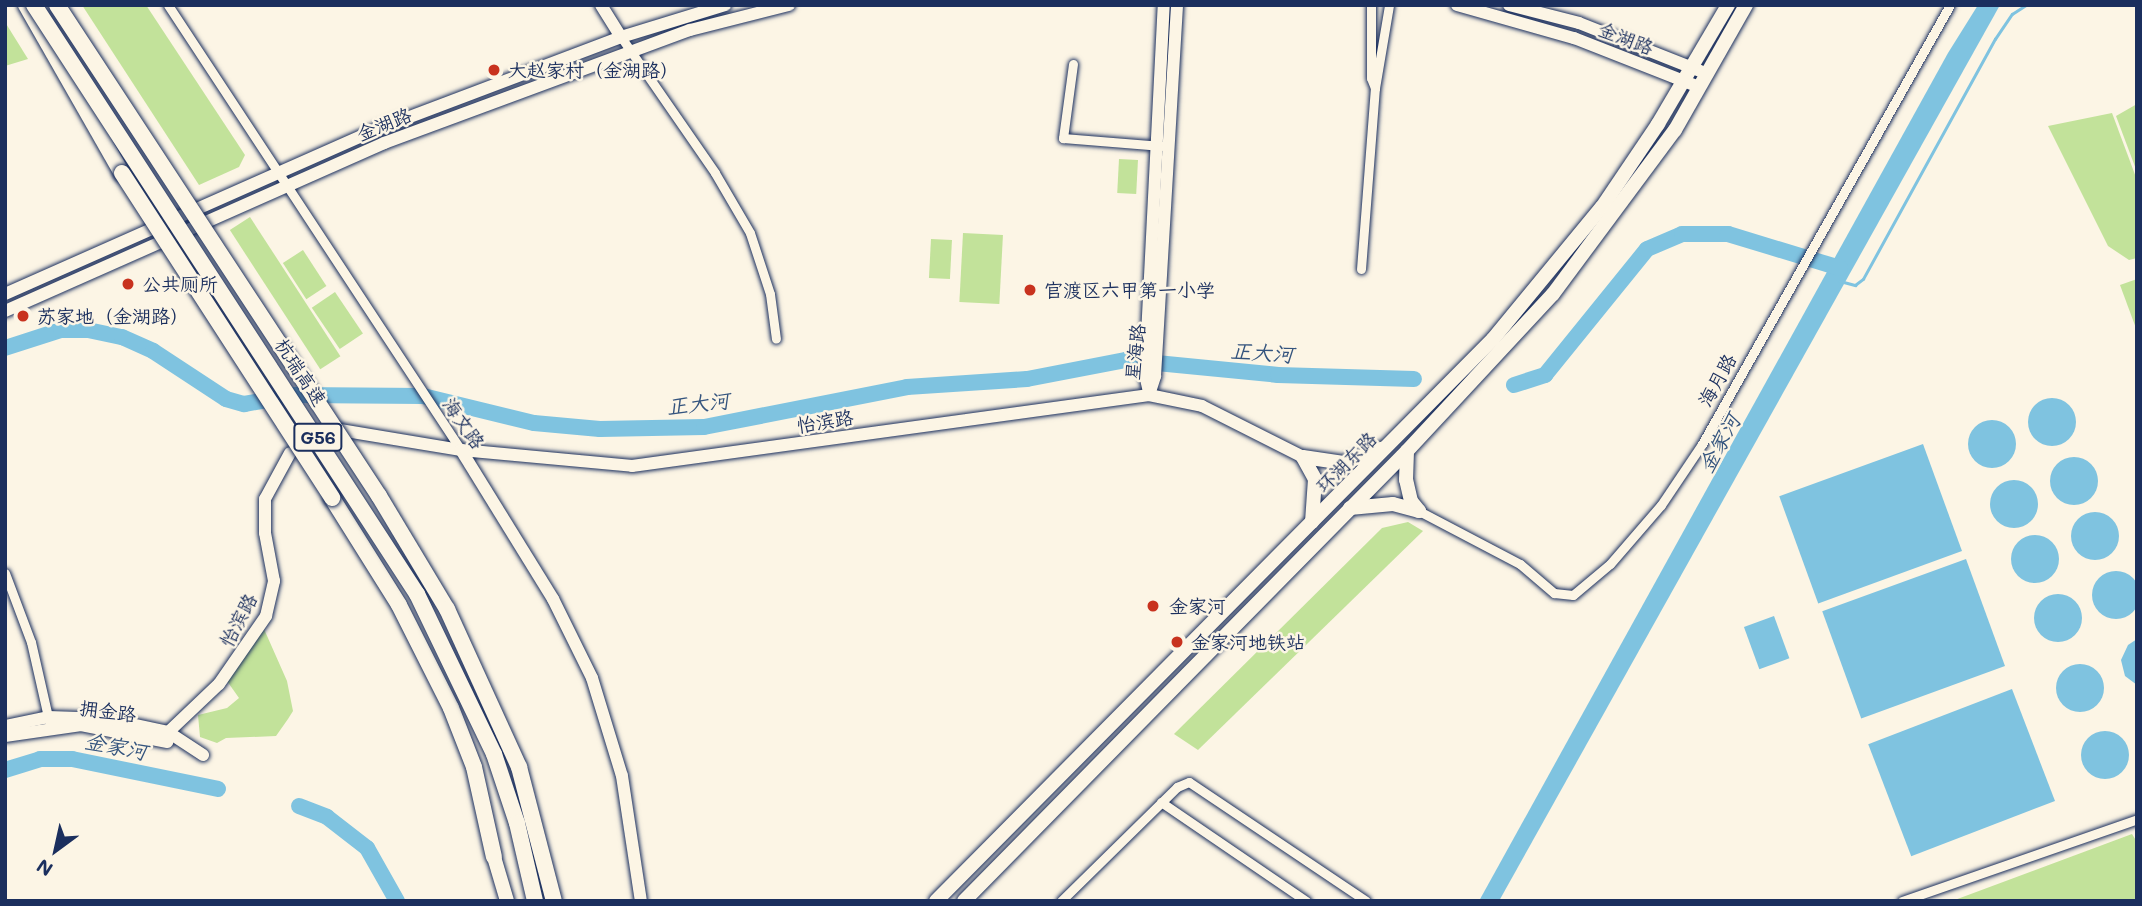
<!DOCTYPE html>
<meta charset="utf-8">
<style>
body{margin:0}
#map{position:relative;width:2142px;height:906px;overflow:hidden;background:#fcf5e5;font-family:Mali,"LXGW WenKai TC",sans-serif}
div>[style]{position:absolute}
.green>*{inset:0;background:#c2e29a;transform-origin:0 0}
.water>*{inset:0;background:#7fc3e0;transform-origin:0 0}
.round{border-radius:50%}
.stream>*{height:2.5px;margin:-1.25px;padding:0 1.25px;transform-origin:1.25px;border-radius:1.25px;background:#7fc3e0}
.river>*{height:16px;margin:-8px;padding:0 8px;transform-origin:8px;border-radius:8px;background:#7fc3e0}
.secondary-tunnel>*{height:12px;margin-top:-6px;transform-origin:0;background:repeating-linear-gradient(90deg,#cfcdca 0 12px,transparent 0 18px)}
.roads{filter:drop-shadow(0 0 2px #1b2f5e) drop-shadow(0 0 2px #1b2f5e)}
.street>*{height:9px;margin:-4.5px;padding:0 4.5px;transform-origin:4.5px;border-radius:4.5px;background:#fcf5e5}
.secondary>*{height:12px;margin:-6px;padding:0 6px;transform-origin:6px;border-radius:6px;background:#fcf5e5}
.primary>*{height:14px;margin:-7px;padding:0 7px;transform-origin:7px;border-radius:7px;background:#fcf5e5}
.highway>*{height:16px;margin:-8px;padding:0 8px;transform-origin:8px;border-radius:8px;background:#fcf5e5}
.bridges{filter:drop-shadow(0 0 2px #1b2f5e) drop-shadow(0 0 2px #1b2f5e)}
.highway-bridge>*{height:16px;margin:-8px;padding:0 8px;transform-origin:8px;border-radius:8px;background:#fcf5e5}
.dots>*{width:19px;height:19px;translate:-50% -50%;box-sizing:border-box;border:4px solid #fcf5e5;border-radius:50%}
span{translate:-50% -50%;white-space:nowrap;text-align:center;line-height:1.15;-webkit-text-stroke:5px #fcf5e5;paint-order:stroke}
.shield-label span{padding:2px 5px;background:#fcf5e5;border:2px solid;border-radius:5px;-webkit-text-stroke-width:0}
.shield-label{font-size:18px;color:#1b2f5e;font-weight:700}
.street-label{font-size:19px;color:#1b2f5e}
.poi-label{font-size:19px;color:#1b2f5e}
.left{translate:0 -50%;text-align:left}
.water-label{font-size:21px;color:#34547e;font-style:italic}
.frame{position:absolute;inset:0;border:7px solid #1b2f5e;pointer-events:none}
.north{position:absolute;left:21px;top:815px;width:70px;height:70px;-webkit-text-stroke:5px #fcf5e5;paint-order:stroke;rotate:213deg;font-size:19px;font-weight:700;line-height:28px;text-align:center;color:#1b2f5e}
.north::after{content:'';display:block;margin:auto;width:24px;height:32px;background:#1b2f5e;clip-path:polygon(50% 0,100% 100%,50% 72%,0 100%)}
</style>
<div id="map">
<div class="green">
<i style="clip-path:polygon(82px 5px,146px 5px,245px 155px,239px 167px,199px 185px)"></i>
<i style="clip-path:polygon(5px 22px,28px 59px,5px 66px)"></i>
<i style="clip-path:polygon(2137px 104px,2137px 172px,2116px 116px)"></i>
<i style="clip-path:polygon(2112px 113px,2137px 180px,2137px 258px,2129px 260px,2108px 246px,2048px 126px)"></i>
<i style="left:1119px;top:159px;width:19px;height:34px;rotate:3deg"></i>
<i style="left:250px;top:217px;width:166px;height:24px;rotate:57deg"></i>
<i style="left:963px;top:233px;width:40px;height:69px;rotate:3deg"></i>
<i style="left:931px;top:239px;width:21px;height:39px;rotate:3deg"></i>
<i style="left:303px;top:250px;width:43px;height:24px;rotate:57deg"></i>
<i style="clip-path:polygon(2137px 279px,2137px 331px,2120px 285px)"></i>
<i style="left:335px;top:292px;width:50px;height:28px;rotate:56deg"></i>
<i style="clip-path:polygon(1408px 522px,1423px 531px,1198px 750px,1174px 734px,1382px 528px)"></i>
<i style="clip-path:polygon(264px 629px,287px 681px,293px 711px,288px 719px,276px 736px,226px 738px,217px 743px,200px 737px,198px 715px,227px 708px,239px 698px,227px 681px)"></i>
<i style="clip-path:polygon(2132px 834px,2137px 842px,2137px 901px,1952px 901px)"></i>
</div>
<div class="water">
<i style="clip-path:polygon(1978px 5px,2000px 5px,1499px 901px,1479px 901px,1948px 53px)"></i>
<i class="round" style="left:2028px;top:398px;width:48px;height:48px"></i>
<i class="round" style="left:1968px;top:420px;width:48px;height:48px"></i>
<i style="left:1923px;top:444px;width:114px;height:153px;rotate:70deg"></i>
<i class="round" style="left:2050px;top:457px;width:48px;height:48px"></i>
<i class="round" style="left:1990px;top:480px;width:48px;height:48px"></i>
<i class="round" style="left:2071px;top:512px;width:48px;height:48px"></i>
<i class="round" style="left:2011px;top:535px;width:48px;height:48px"></i>
<i style="left:1966px;top:559px;width:114px;height:153px;rotate:70deg"></i>
<i class="round" style="left:2092px;top:571px;width:48px;height:48px"></i>
<i class="round" style="left:2034px;top:594px;width:48px;height:48px"></i>
<i style="left:1774px;top:616px;width:45px;height:32px;rotate:70deg"></i>
<i style="clip-path:polygon(2137px 639px,2137px 685px,2125px 676px,2121px 660px,2128px 645px)"></i>
<i class="round" style="left:2056px;top:664px;width:48px;height:48px"></i>
<i style="left:2012px;top:689px;width:120px;height:154px;rotate:69deg"></i>
<i class="round" style="left:2081px;top:731px;width:48px;height:48px"></i>
</div>
<div class="stream">
<i style="left:1840px;top:281px;width:16px;rotate:15deg"></i>
<i style="left:1855px;top:285px;width:10px;rotate:-37deg"></i>
<i style="left:1863px;top:279px;width:274px;rotate:-61.2deg"></i>
<i style="left:1995px;top:39px;width:30px;rotate:-56deg"></i>
<i style="left:2012px;top:14px;width:17px;rotate:-33deg"></i>
</div>
<div class="river">
<i style="left:5px;top:348px;width:59px;rotate:-17.8deg"></i>
<i style="left:61px;top:330px;width:27px"></i>
<i style="left:88px;top:330px;width:35px;rotate:12deg"></i>
<i style="left:122px;top:337px;width:34px;rotate:24deg"></i>
<i style="left:153px;top:351px;width:87px;rotate:33.3deg"></i>
<i style="left:226px;top:399px;width:19px;rotate:16deg"></i>
<i style="left:244px;top:404px;width:53px;rotate:-9.8deg"></i>
<i style="left:296px;top:395px;width:127px;rotate:0.5deg"></i>
<i style="left:423px;top:396px;width:114px;rotate:13.7deg"></i>
<i style="left:534px;top:423px;width:66px;rotate:5.2deg"></i>
<i style="left:600px;top:429px;width:104px;rotate:-1.1deg"></i>
<i style="left:704px;top:427px;width:207px;rotate:-11.1deg"></i>
<i style="left:907px;top:387px;width:120px;rotate:-3.8deg"></i>
<i style="left:1027px;top:379px;width:101px;rotate:-10.9deg"></i>
<i style="left:1126px;top:360px;width:153px;rotate:5.6deg"></i>
<i style="left:1278px;top:375px;width:136px;rotate:1.7deg"></i>
<i style="left:1514px;top:385px;width:33px;rotate:-18deg"></i>
<i style="left:1545px;top:375px;width:162px;rotate:-51deg"></i>
<i style="left:1647px;top:249px;width:38px;rotate:-23deg"></i>
<i style="left:1682px;top:234px;width:46px"></i>
<i style="left:1728px;top:234px;width:117px;rotate:16.9deg"></i>
<i style="left:5px;top:770px;width:37px;rotate:-17deg"></i>
<i style="left:40px;top:759px;width:32px"></i>
<i style="left:72px;top:759px;width:149px;rotate:11.6deg"></i>
<i style="left:299px;top:806px;width:30px;rotate:21deg"></i>
<i style="left:327px;top:817px;width:51px;rotate:37.8deg"></i>
<i style="left:367px;top:848px;width:61px;rotate:60.5deg"></i>
</div>
<div class="secondary-tunnel">
<i style="left:293px;top:451px;width:32px;rotate:-35deg"></i>
<i style="left:319px;top:433px;width:21px;rotate:-8deg"></i>
</div>
<div class="roads">
<div class="street">
<i style="left:168px;top:5px;width:533px;rotate:56.64deg"></i>
<i style="left:1371px;top:5px;width:73px;rotate:90deg"></i>
<i style="left:1371px;top:78px;width:11px;rotate:68deg"></i>
<i style="left:621px;top:37px;width:165px;rotate:55.3deg"></i>
<i style="left:715px;top:173px;width:69px;rotate:59.7deg"></i>
<i style="left:750px;top:233px;width:64px;rotate:71.8deg"></i>
<i style="left:770px;top:294px;width:45px;rotate:82.4deg"></i>
<i style="left:1073px;top:64px;width:75px;rotate:97.7deg"></i>
<i style="left:1063px;top:138px;width:99px;rotate:4.6deg"></i>
<i style="left:1361px;top:269px;width:182px;rotate:-85.6deg"></i>
<i style="left:1375px;top:88px;width:84px;rotate:-80.4deg"></i>
<i style="left:1419px;top:511px;width:114px;rotate:27.7deg"></i>
<i style="left:1520px;top:564px;width:45px;rotate:40.5deg"></i>
<i style="left:1554px;top:593px;width:19px;rotate:6deg"></i>
<i style="left:1573px;top:595px;width:48px;rotate:-40deg"></i>
<i style="left:1610px;top:564px;width:78px;rotate:-49.2deg"></i>
<i style="left:1661px;top:505px;width:73px;rotate:-56.1deg"></i>
<i style="left:1702px;top:444px;width:504px;rotate:-60.54deg"></i>
<i style="left:5px;top:573px;width:74px;rotate:69.4deg"></i>
<i style="left:31px;top:642px;width:81px;rotate:77.2deg"></i>
<i style="left:1161px;top:802px;width:176px;rotate:34.3deg"></i>
<i style="left:1061px;top:901px;width:163px;rotate:-44.5deg"></i>
<i style="left:1177px;top:787px;width:13px;rotate:-23deg"></i>
<i style="left:1189px;top:782px;width:213px;rotate:33.9deg"></i>
<i style="left:1902px;top:901px;width:249px;rotate:-19.2deg"></i>
</div>
<div class="secondary">
<i style="left:601px;top:5px;width:38px;rotate:58deg"></i>
<i style="left:1457px;top:5px;width:122px;rotate:15.8deg"></i>
<i style="left:1574px;top:38px;width:134px;rotate:21.4deg"></i>
<i style="left:1509px;top:5px;width:72px;rotate:14.4deg"></i>
<i style="left:1579px;top:23px;width:130px;rotate:21.6deg"></i>
<i style="left:5px;top:294px;width:408px;rotate:-23.9deg"></i>
<i style="left:378px;top:129px;width:260px;rotate:-20.7deg"></i>
<i style="left:621px;top:37px;width:109px;rotate:-17.1deg"></i>
<i style="left:5px;top:311px;width:415px;rotate:-23.9deg"></i>
<i style="left:384px;top:143px;width:326px;rotate:-20.3deg"></i>
<i style="left:690px;top:30px;width:102px;rotate:-14.2deg"></i>
<i style="left:1149px;top:392px;width:17px;rotate:-103deg"></i>
<i style="left:1145px;top:375px;width:370px;rotate:-87.1deg"></i>
<i style="left:1149px;top:395px;width:20px;rotate:-72deg"></i>
<i style="left:1155px;top:376px;width:372px;rotate:-86.6deg"></i>
<i style="left:340px;top:430px;width:123px;rotate:9.4deg"></i>
<i style="left:461px;top:450px;width:172px;rotate:5.3deg"></i>
<i style="left:632px;top:466px;width:522px;rotate:-7.82deg"></i>
<i style="left:1149px;top:395px;width:54px;rotate:11.7deg"></i>
<i style="left:1202px;top:406px;width:113px;rotate:26.8deg"></i>
<i style="left:461px;top:450px;width:175px;rotate:58.3deg"></i>
<i style="left:553px;top:599px;width:88px;rotate:63.7deg"></i>
<i style="left:592px;top:678px;width:102px;rotate:73deg"></i>
<i style="left:622px;top:776px;width:126px;rotate:81.4deg"></i>
<i style="left:5px;top:726px;width:44px;rotate:-11.8deg"></i>
<i style="left:48px;top:717px;width:60px;rotate:1.9deg"></i>
<i style="left:108px;top:719px;width:61px;rotate:12.2deg"></i>
<i style="left:168px;top:732px;width:42px;rotate:33.3deg"></i>
<i style="left:5px;top:736px;width:77px;rotate:-8.2deg"></i>
<i style="left:81px;top:725px;width:88px;rotate:11.2deg"></i>
<i style="left:161px;top:739px;width:80px;rotate:-43.5deg"></i>
<i style="left:219px;top:684px;width:83px;rotate:-55.3deg"></i>
<i style="left:266px;top:616px;width:36px;rotate:-77deg"></i>
<i style="left:274px;top:581px;width:49px;rotate:-100.6deg"></i>
<i style="left:265px;top:533px;width:34px;rotate:-90deg"></i>
<i style="left:265px;top:499px;width:52px;rotate:-61.5deg"></i>
</div>
<div class="primary">
<i style="left:1350px;top:508px;width:43px;rotate:-5.3deg"></i>
<i style="left:1393px;top:504px;width:27px;rotate:15deg"></i>
<i style="left:1419px;top:511px;width:13px;rotate:-129deg"></i>
<i style="left:1411px;top:501px;width:22px;rotate:-103deg"></i>
<i style="left:1406px;top:480px;width:29px;rotate:-88deg"></i>
<i style="left:1312px;top:522px;width:43px;rotate:-86deg"></i>
<i style="left:1315px;top:479px;width:25px;rotate:-119deg"></i>
<i style="left:1303px;top:457px;width:41px;rotate:8.3deg"></i>
<i style="left:1344px;top:463px;width:40px;rotate:-21deg"></i>
<i style="left:494px;top:857px;width:46px;rotate:73.5deg"></i>
<i style="left:936px;top:901px;width:791px;rotate:-45.26deg"></i>
<i style="left:1493px;top:339px;width:171px;rotate:-50.5deg"></i>
<i style="left:1602px;top:207px;width:100px;rotate:-56deg"></i>
<i style="left:1658px;top:124px;width:138px;rotate:-59.5deg"></i>
<i style="left:964px;top:901px;width:631px;rotate:-45.45deg"></i>
<i style="left:1407px;top:451px;width:214px;rotate:-47.1deg"></i>
<i style="left:1553px;top:294px;width:204px;rotate:-53.4deg"></i>
<i style="left:1675px;top:130px;width:144px;rotate:-60.4deg"></i>
</div>
<div class="highway">
<i style="left:26px;top:5px;width:193px;rotate:60.3deg"></i>
<i style="left:332px;top:498px;width:126px;rotate:57.9deg"></i>
<i style="left:399px;top:605px;width:115px;rotate:63.2deg"></i>
<i style="left:451px;top:708px;width:63px;rotate:68.7deg"></i>
<i style="left:474px;top:767px;width:92px;rotate:77.5deg"></i>
</div>
</div>
<div class="bridges">
<div class="highway-bridge">
<i style="left:34px;top:5px;width:703px;rotate:56.97deg"></i>
<i style="left:417px;top:594px;width:178px;rotate:64.3deg"></i>
<i style="left:494px;top:754px;width:73px;rotate:71.6deg"></i>
<i style="left:517px;top:823px;width:80px;rotate:77deg"></i>
<i style="left:57px;top:5px;width:587px;rotate:56.74deg"></i>
<i style="left:379px;top:496px;width:132px;rotate:59deg"></i>
<i style="left:447px;top:609px;width:174px;rotate:65.5deg"></i>
<i style="left:519px;top:767px;width:138px;rotate:75.4deg"></i>
<i style="left:122px;top:173px;width:387px;rotate:57.1deg"></i>
</div>
</div>
<div class="dots">
<i style="left:494px;top:70px;background:#c8321e"></i>
<i style="left:128px;top:284px;background:#c8321e"></i>
<i style="left:1030px;top:290px;background:#c8321e"></i>
<i style="left:23px;top:316px;background:#c8321e"></i>
<i style="left:1153px;top:606px;background:#c8321e"></i>
<i style="left:1177px;top:642px;background:#c8321e"></i>
</div>
<div class="shield-label">
<span style="left:318px;top:437px">G56</span>
</div>
<div class="street-label">
<span style="left:1626px;top:38px;rotate:21deg">金湖路</span>
<span style="left:384px;top:124px;rotate:-22deg">金湖路</span>
<span style="left:1135px;top:352px;rotate:-84deg">星海路</span>
<span style="left:301px;top:372px;rotate:57deg">杭瑞高速</span>
<span style="left:1717px;top:380px;rotate:-61deg">海月路</span>
<span style="left:825px;top:421px;rotate:-9deg">怡滨路</span>
<span style="left:464px;top:423px;rotate:55deg">海文路</span>
<span style="left:1346px;top:462px;rotate:-45deg">环湖东路</span>
<span style="left:238px;top:620px;rotate:-62deg">怡滨路</span>
<span style="left:108px;top:711px;rotate:7deg">拥金路</span>
</div>
<div class="poi-label">
<span class="left" style="left:508px;top:70px">大赵家村（金湖路）</span>
<span class="left" style="left:142px;top:284px">公共厕所</span>
<span class="left" style="left:1044px;top:290px">官渡区六甲第一小学</span>
<span class="left" style="left:37px;top:316px">苏家地（金湖路）</span>
<span class="left" style="left:1169px;top:606px">金家河</span>
<span class="left" style="left:1191px;top:642px">金家河地铁站</span>
</div>
<div class="water-label">
<span style="left:1262px;top:352px;rotate:4deg">正大河</span>
<span style="left:698px;top:403px;rotate:-6deg">正大河</span>
<span style="left:1719px;top:443px;rotate:-61deg">金家河</span>
<span style="left:116px;top:746px;rotate:11deg">金家河</span>
</div>
<div class="frame"></div>
<div class="north">N</div>
</div>
